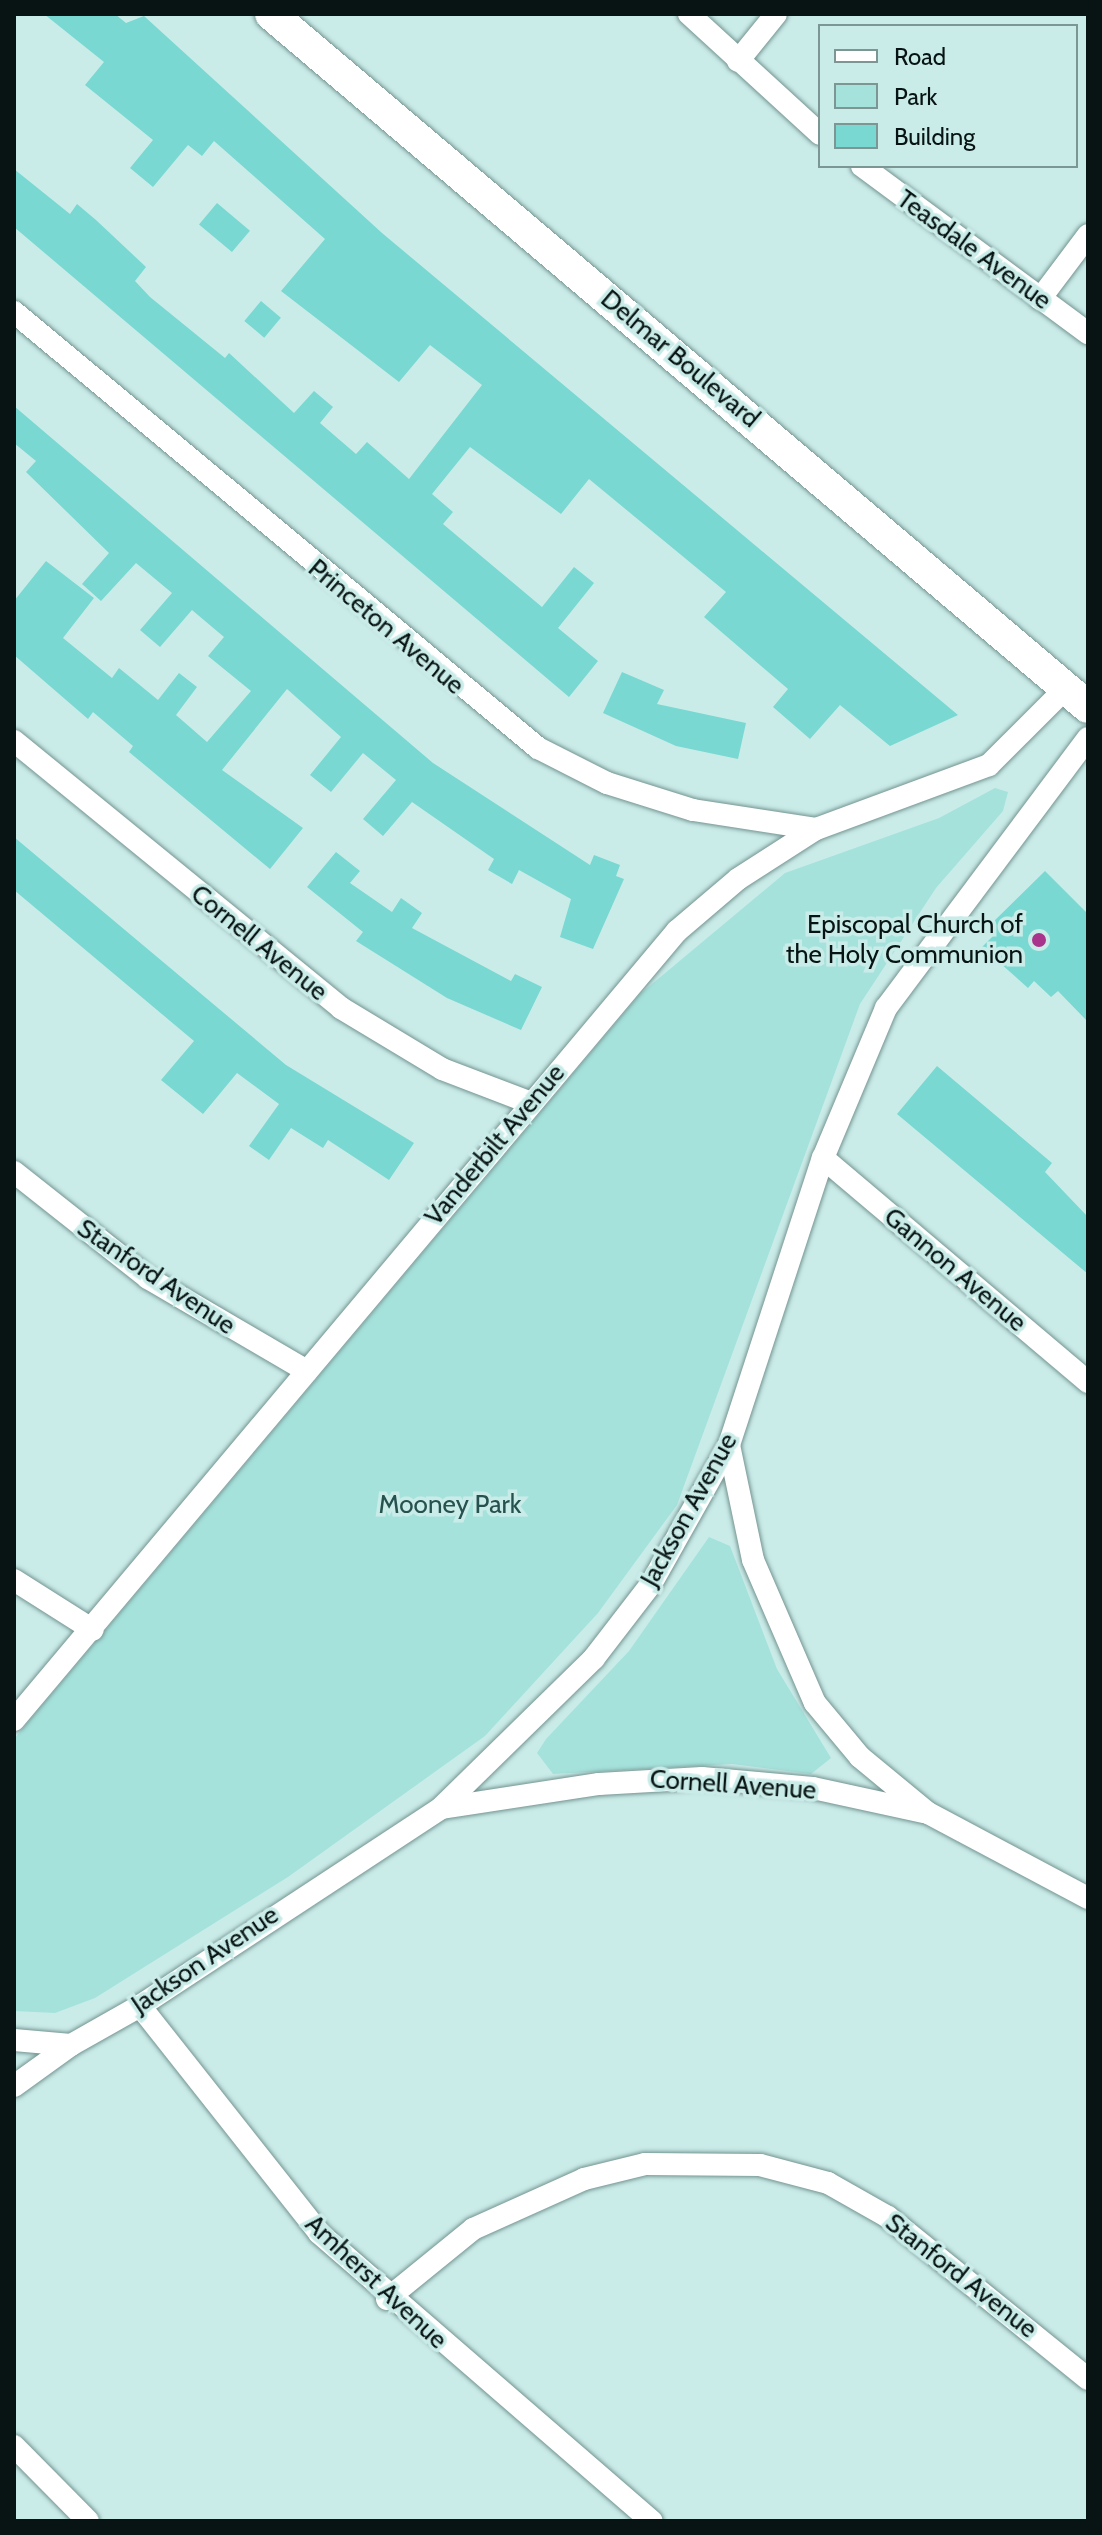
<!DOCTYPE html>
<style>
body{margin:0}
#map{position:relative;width:1102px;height:2535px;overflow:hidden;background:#caece9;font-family:Cabin,sans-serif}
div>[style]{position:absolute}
.green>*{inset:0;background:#a6e2dc}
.building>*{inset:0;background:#79d8d1;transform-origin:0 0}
.roads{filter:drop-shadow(0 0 2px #749491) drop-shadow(0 0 2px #749491)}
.street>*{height:22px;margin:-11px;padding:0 11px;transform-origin:11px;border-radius:11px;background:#fff}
.secondary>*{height:32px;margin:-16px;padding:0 16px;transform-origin:16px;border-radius:16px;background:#fff}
.dots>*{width:22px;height:22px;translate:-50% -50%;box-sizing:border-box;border:4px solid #caece9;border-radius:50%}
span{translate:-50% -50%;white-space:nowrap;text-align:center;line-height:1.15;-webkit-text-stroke:7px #caece9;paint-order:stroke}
.street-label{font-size:26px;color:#071413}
.poi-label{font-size:26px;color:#071413}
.right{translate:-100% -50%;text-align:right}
.park-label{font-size:26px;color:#26514e}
.frame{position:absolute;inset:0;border:16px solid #071413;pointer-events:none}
.legend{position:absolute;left:818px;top:24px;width:260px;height:144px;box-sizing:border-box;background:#caece9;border:2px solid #7c9693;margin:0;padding:10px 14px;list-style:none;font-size:24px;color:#071413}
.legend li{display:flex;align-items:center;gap:16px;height:40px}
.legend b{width:40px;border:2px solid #7c9693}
</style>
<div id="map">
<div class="green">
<i style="clip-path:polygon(995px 788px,1008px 792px,1003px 811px,936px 888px,860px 1004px,677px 1505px,598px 1613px,485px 1736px,288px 1877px,95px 1998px,55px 2013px,14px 2011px,14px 1739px,640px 994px,785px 873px,939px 818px)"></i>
<i style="clip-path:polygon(709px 1537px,730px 1546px,777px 1669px,831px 1758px,811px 1774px,732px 1764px,553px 1774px,537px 1753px,546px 1739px,629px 1651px)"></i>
</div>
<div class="building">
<i style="clip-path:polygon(44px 14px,115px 14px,126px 23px,144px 16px,382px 233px,958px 715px,890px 746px,840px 705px,810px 739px,773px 707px,788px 689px,704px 617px,726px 592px,589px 479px,561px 514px,470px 447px,432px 494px,453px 512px,443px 524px,542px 607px,574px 567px,594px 583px,558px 628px,598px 661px,569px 697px,14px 227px,14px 169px,70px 214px,77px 204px,96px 220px,146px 267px,135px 281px,150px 297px,225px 358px,229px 353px,294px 413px,314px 391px,333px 407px,320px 423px,356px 454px,367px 442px,409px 479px,482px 385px,430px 345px,399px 382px,281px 291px,325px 239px,214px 141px,202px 156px,188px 145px,153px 187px,130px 168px,153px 140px,85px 85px,104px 62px)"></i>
<i style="left:217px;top:203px;width:43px;height:28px;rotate:40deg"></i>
<i style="left:261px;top:301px;width:26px;height:26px;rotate:40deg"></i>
<i style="clip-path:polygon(14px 406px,433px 763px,590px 865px,594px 855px,620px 865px,616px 876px,624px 879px,593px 949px,560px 937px,571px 899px,519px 870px,512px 884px,488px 870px,494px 859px,412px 802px,383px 836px,363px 819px,396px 780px,363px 753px,331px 792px,310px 775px,341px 737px,287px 689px,222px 770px,303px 828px,270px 869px,129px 752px,133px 746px,93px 712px,88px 719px,14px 655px,14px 601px,46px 561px,94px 598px,63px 638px,112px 678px,119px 668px,158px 700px,179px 673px,197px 687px,176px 715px,207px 742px,251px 691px,208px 656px,224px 637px,192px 610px,160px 647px,140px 630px,172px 593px,136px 563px,101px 601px,82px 584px,109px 553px,26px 472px,36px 461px,14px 443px)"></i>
<i style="clip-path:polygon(622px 672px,664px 690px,657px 704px,746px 723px,738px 759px,676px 746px,603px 713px)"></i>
<i style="clip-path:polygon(14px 837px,286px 1065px,414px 1143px,389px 1180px,328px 1140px,323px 1148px,291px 1128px,269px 1160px,249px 1146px,279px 1104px,237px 1073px,203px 1114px,161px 1080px,194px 1041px,14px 890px)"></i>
<i style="clip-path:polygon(336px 852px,360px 871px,350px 883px,392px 912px,401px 898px,422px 913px,412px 928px,511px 981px,515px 974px,542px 987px,521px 1030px,447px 998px,356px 941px,363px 932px,307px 887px)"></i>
<i style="clip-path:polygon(1045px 871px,1088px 914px,1088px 1022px,1058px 991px,1051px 997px,1034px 981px,1028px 988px,982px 947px,996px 933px,989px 926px)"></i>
<i style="clip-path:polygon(937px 1066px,1052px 1163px,1045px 1172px,1088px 1217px,1088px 1274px,897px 1114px)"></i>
</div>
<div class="roads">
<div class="street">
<i style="left:689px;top:14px;width:178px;rotate:42.5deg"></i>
<i style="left:738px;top:61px;width:60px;rotate:-51deg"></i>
<i style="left:862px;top:166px;width:281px;rotate:36.5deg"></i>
<i style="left:1040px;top:299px;width:80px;rotate:-53.1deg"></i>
<i style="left:14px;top:312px;width:682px;rotate:39.76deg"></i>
<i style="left:538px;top:748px;width:77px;rotate:26.9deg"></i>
<i style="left:607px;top:783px;width:90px;rotate:17.4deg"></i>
<i style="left:693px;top:810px;width:124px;rotate:8.8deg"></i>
<i style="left:14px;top:741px;width:422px;rotate:39.2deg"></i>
<i style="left:341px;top:1008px;width:118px;rotate:31.1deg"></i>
<i style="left:442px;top:1069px;width:95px;rotate:20.9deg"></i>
<i style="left:823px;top:1158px;width:347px;rotate:40.2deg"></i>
<i style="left:14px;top:1172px;width:171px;rotate:38.3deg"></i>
<i style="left:148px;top:1278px;width:184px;rotate:30.3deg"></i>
<i style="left:729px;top:1445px;width:117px;rotate:78.2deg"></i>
<i style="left:753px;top:1560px;width:156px;rotate:66.6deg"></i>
<i style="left:815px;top:1703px;width:70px;rotate:50.2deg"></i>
<i style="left:860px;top:1757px;width:88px;rotate:39.5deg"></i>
<i style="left:928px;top:1813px;width:181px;rotate:28deg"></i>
<i style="left:14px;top:1580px;width:93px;rotate:32.3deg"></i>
<i style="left:14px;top:1720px;width:1031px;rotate:-49.96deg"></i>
<i style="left:677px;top:931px;width:80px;rotate:-40.4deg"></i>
<i style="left:738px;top:879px;width:93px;rotate:-32.7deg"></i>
<i style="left:816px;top:829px;width:184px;rotate:-20.3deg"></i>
<i style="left:989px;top:765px;width:110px;rotate:-45deg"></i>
<i style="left:442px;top:1808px;width:159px;rotate:-8.7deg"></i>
<i style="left:599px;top:1784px;width:103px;rotate:-3.3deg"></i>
<i style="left:702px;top:1778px;width:111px;rotate:5.1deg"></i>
<i style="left:813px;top:1788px;width:113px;rotate:12.3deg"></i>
<i style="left:140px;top:2006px;width:289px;rotate:51.7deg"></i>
<i style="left:319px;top:2233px;width:440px;rotate:40.9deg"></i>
<i style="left:14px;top:2040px;width:57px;rotate:5deg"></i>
<i style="left:71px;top:2045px;width:79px;rotate:-29.5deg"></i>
<i style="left:140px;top:2006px;width:360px;rotate:-33.3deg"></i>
<i style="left:441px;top:1808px;width:214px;rotate:-44.4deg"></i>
<i style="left:594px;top:1658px;width:93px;rotate:-52.4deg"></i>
<i style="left:651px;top:1584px;width:159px;rotate:-60.7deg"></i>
<i style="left:729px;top:1445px;width:302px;rotate:-71.9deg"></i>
<i style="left:823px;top:1158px;width:163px;rotate:-67.2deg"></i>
<i style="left:886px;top:1008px;width:337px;rotate:-53.2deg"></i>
<i style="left:14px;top:2086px;width:70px;rotate:-35.7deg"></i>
<i style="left:387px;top:2299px;width:111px;rotate:-39.1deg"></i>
<i style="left:473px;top:2229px;width:122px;rotate:-24.2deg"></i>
<i style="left:584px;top:2179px;width:63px;rotate:-13.8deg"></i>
<i style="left:645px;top:2164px;width:115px;rotate:0.5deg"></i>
<i style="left:760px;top:2165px;width:70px;rotate:14.8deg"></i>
<i style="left:828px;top:2183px;width:69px;rotate:29.5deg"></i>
<i style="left:888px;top:2217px;width:257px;rotate:39deg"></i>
<i style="left:14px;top:2446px;width:105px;rotate:45.4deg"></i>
</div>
<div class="secondary">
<i style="left:271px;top:14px;width:1071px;rotate:40.31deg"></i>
</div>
</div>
<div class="dots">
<i style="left:1039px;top:940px;background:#a9348c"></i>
</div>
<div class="street-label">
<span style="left:974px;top:250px;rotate:36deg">Teasdale Avenue</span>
<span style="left:680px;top:359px;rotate:40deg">Delmar Boulevard</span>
<span style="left:386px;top:627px;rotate:40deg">Princeton Avenue</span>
<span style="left:259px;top:943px;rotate:39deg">Cornell Avenue</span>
<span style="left:495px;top:1145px;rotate:-50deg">Vanderbilt Avenue</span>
<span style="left:955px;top:1270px;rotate:40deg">Gannon Avenue</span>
<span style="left:156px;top:1277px;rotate:34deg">Stanford Avenue</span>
<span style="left:689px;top:1510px;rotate:-61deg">Jackson Avenue</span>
<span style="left:733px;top:1785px;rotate:4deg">Cornell Avenue</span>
<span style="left:205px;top:1960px;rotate:-34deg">Jackson Avenue</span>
<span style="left:961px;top:2276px;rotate:38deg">Stanford Avenue</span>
<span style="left:376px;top:2282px;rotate:43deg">Amherst Avenue</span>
</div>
<div class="poi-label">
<span class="right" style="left:1023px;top:940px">Episcopal Church of<br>the Holy Communion</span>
</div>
<div class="park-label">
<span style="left:450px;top:1505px">Mooney Park</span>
</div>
<div class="frame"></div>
<ul class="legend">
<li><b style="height:10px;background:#fff"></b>Road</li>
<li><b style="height:22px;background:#a6e2dc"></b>Park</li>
<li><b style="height:22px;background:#79d8d1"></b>Building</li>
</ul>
</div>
